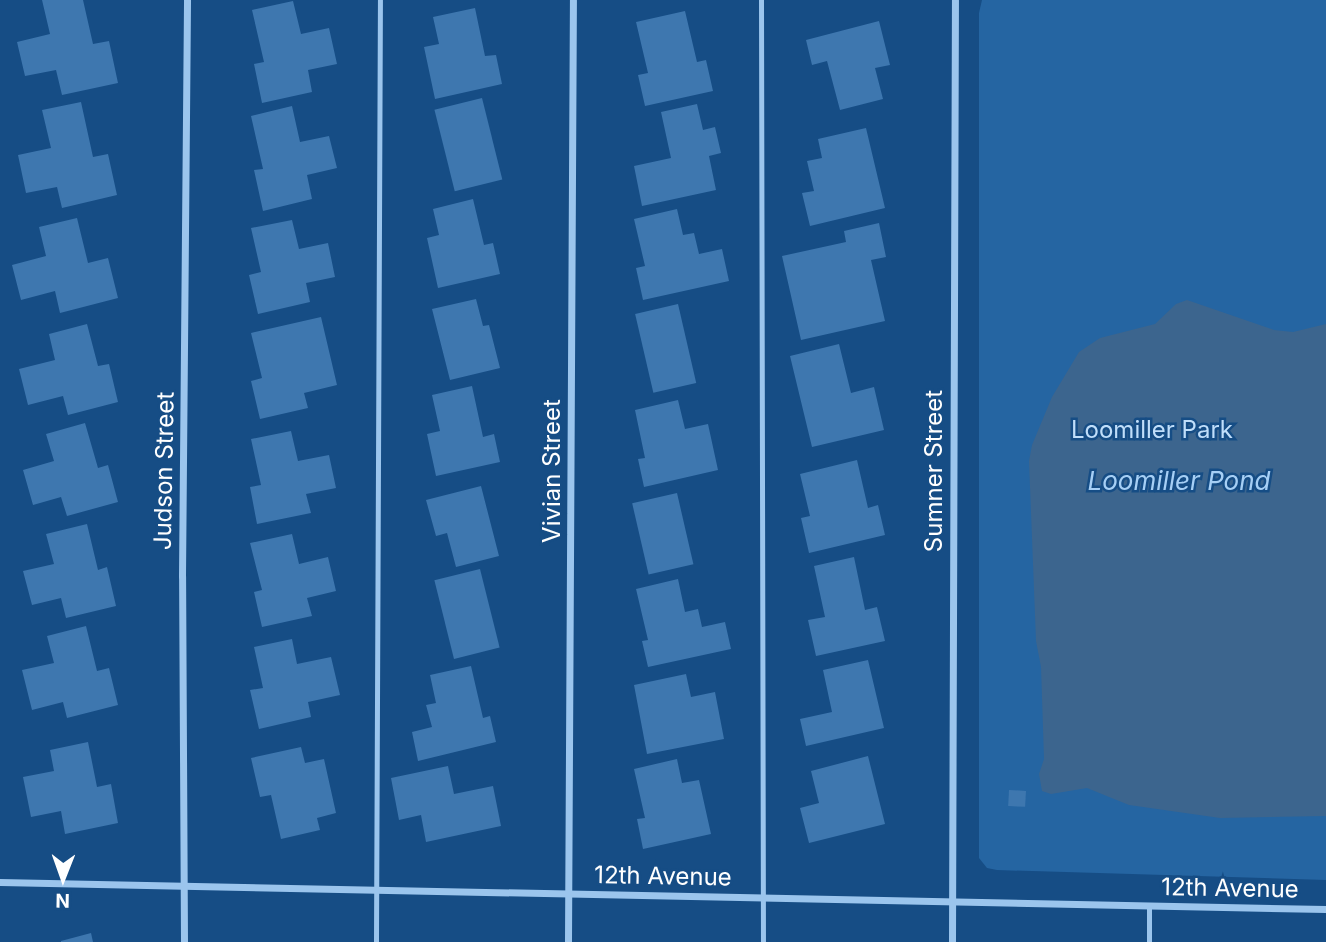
<!DOCTYPE html>
<style>
body{margin:0}
#map{position:relative;width:1326px;height:942px;overflow:hidden;background:#164d85;font-family:Inter,sans-serif}
div>[style]{position:absolute}
.green>*{inset:0;background:#2565a2}
.water>*{inset:0;background:#3c658e}
.building>*{inset:0;background:#3e77af;transform-origin:0 0}
.lane>*{height:5px;margin:-2.5px;padding:0 2.5px;transform-origin:2.5px;border-radius:2.5px;background:#9bc5ed}
.street>*{height:7px;margin:-3.5px;padding:0 3.5px;transform-origin:3.5px;border-radius:3.5px;background:#9bc5ed}
span{translate:-50% -50%;white-space:nowrap;text-align:center;line-height:1.15;-webkit-text-stroke:5px #164d85;paint-order:stroke}
.park-label{font-size:24px;color:#c0defa}
.street-label{font-size:24px;color:#fff}
.water-label{font-size:26px;color:#a6cff5;font-style:italic}
.north{position:absolute;left:28px;top:844px;width:70px;height:70px;-webkit-text-stroke:5px #164d85;paint-order:stroke;rotate:181deg;font-size:19px;font-weight:700;line-height:28px;text-align:center;color:#fff}
.north::after{content:'';display:block;margin:auto;width:24px;height:32px;background:#fff;clip-path:polygon(50% 0,100% 100%,50% 72%,0 100%)}
</style>
<div id="map">
<div class="green">
<i style="clip-path:polygon(982px 0,1326px 0,1326px 880px,997px 870px,987px 868px,979px 858px,979px 13px)"></i>
</div>
<div class="water">
<i style="clip-path:polygon(1187px 300px,1274px 330px,1293px 332px,1326px 324px,1326px 816px,1220px 818px,1129px 805px,1087px 788px,1051px 794px,1042px 791px,1039px 774px,1044px 759px,1041px 667px,1036px 641px,1029px 461px,1032px 445px,1052px 397px,1079px 352px,1100px 338px,1155px 324px,1176px 304px)"></i>
</div>
<div class="building">
<i style="clip-path:polygon(42px 0,83px 0,93px 44px,109px 41px,118px 83px,62px 95px,56px 70px,25px 76px,17px 42px,50px 34px)"></i>
<i style="clip-path:polygon(293px 1px,301px 34px,329px 28px,337px 64px,308px 70px,312px 92px,262px 103px,254px 64px,264px 62px,252px 10px)"></i>
<i style="clip-path:polygon(475px 8px,485px 56px,496px 55px,502px 84px,435px 99px,424px 47px,439px 44px,433px 17px)"></i>
<i style="clip-path:polygon(685px 11px,697px 62px,706px 60px,713px 91px,645px 106px,638px 75px,648px 73px,636px 22px)"></i>
<i style="clip-path:polygon(879px 21px,890px 65px,875px 68px,883px 99px,840px 110px,827px 61px,812px 65px,806px 40px)"></i>
<i style="left:482px;top:98px;width:84px;height:49px;rotate:76deg"></i>
<i style="clip-path:polygon(81px 102px,93px 157px,108px 154px,117px 195px,62px 208px,57px 187px,26px 193px,18px 155px,51px 148px,42px 110px)"></i>
<i style="clip-path:polygon(697px 104px,703px 130px,715px 127px,721px 153px,709px 156px,716px 190px,642px 206px,634px 166px,671px 158px,661px 112px)"></i>
<i style="clip-path:polygon(292px 106px,300px 142px,329px 136px,337px 168px,307px 175px,312px 199px,263px 211px,254px 170px,263px 169px,251px 116px)"></i>
<i style="clip-path:polygon(866px 128px,885px 208px,810px 226px,802px 193px,814px 191px,807px 161px,822px 158px,818px 139px)"></i>
<i style="clip-path:polygon(473px 199px,484px 245px,493px 243px,500px 274px,438px 288px,427px 238px,439px 235px,433px 209px)"></i>
<i style="clip-path:polygon(677px 209px,683px 235px,694px 233px,699px 254px,722px 249px,729px 281px,643px 300px,636px 268px,645px 266px,634px 219px)"></i>
<i style="clip-path:polygon(77px 218px,88px 263px,108px 258px,118px 298px,60px 313px,55px 291px,21px 300px,12px 265px,46px 256px,39px 227px)"></i>
<i style="clip-path:polygon(292px 220px,299px 249px,328px 243px,335px 277px,306px 283px,310px 302px,258px 314px,249px 275px,261px 272px,251px 228px)"></i>
<i style="clip-path:polygon(879px 223px,886px 257px,871px 260px,885px 321px,801px 340px,782px 256px,846px 242px,844px 231px)"></i>
<i style="clip-path:polygon(476px 299px,483px 326px,489px 325px,500px 368px,450px 380px,432px 309px)"></i>
<i style="left:678px;top:304px;width:81px;height:44px;rotate:77deg"></i>
<i style="clip-path:polygon(321px 317px,337px 385px,304px 393px,308px 408px,260px 419px,251px 381px,262px 378px,251px 333px)"></i>
<i style="clip-path:polygon(87px 324px,98px 366px,109px 364px,118px 402px,68px 415px,63px 396px,28px 405px,19px 369px,55px 360px,49px 334px)"></i>
<i style="clip-path:polygon(839px 344px,851px 393px,874px 387px,884px 430px,812px 447px,790px 356px)"></i>
<i style="clip-path:polygon(472px 386px,483px 437px,494px 434px,500px 462px,436px 476px,427px 434px,440px 431px,432px 395px)"></i>
<i style="clip-path:polygon(678px 400px,685px 429px,708px 424px,718px 470px,644px 487px,638px 459px,645px 458px,635px 410px)"></i>
<i style="clip-path:polygon(85px 423px,98px 468px,108px 465px,118px 502px,67px 516px,61px 497px,33px 505px,23px 470px,54px 461px,46px 434px)"></i>
<i style="clip-path:polygon(291px 431px,298px 461px,329px 455px,336px 488px,306px 494px,311px 513px,257px 524px,250px 487px,261px 485px,251px 439px)"></i>
<i style="clip-path:polygon(857px 460px,868px 508px,878px 505px,885px 535px,809px 553px,801px 518px,810px 516px,800px 474px)"></i>
<i style="clip-path:polygon(481px 486px,499px 556px,456px 567px,447px 533px,436px 536px,426px 500px)"></i>
<i style="left:677px;top:493px;width:73px;height:46px;rotate:77deg"></i>
<i style="clip-path:polygon(87px 524px,98px 570px,107px 567px,116px 606px,66px 618px,61px 598px,32px 605px,23px 571px,54px 564px,46px 534px)"></i>
<i style="clip-path:polygon(292px 534px,299px 564px,328px 557px,336px 591px,307px 598px,312px 616px,262px 627px,254px 592px,262px 590px,250px 543px)"></i>
<i style="clip-path:polygon(854px 557px,865px 610px,877px 607px,885px 641px,816px 656px,808px 620px,825px 617px,814px 566px)"></i>
<i style="left:480px;top:569px;width:81px;height:47px;rotate:76deg"></i>
<i style="clip-path:polygon(678px 579px,685px 612px,698px 609px,702px 627px,725px 622px,731px 649px,648px 667px,642px 641px,648px 640px,636px 589px)"></i>
<i style="clip-path:polygon(86px 626px,97px 671px,109px 668px,118px 705px,67px 718px,63px 702px,32px 710px,22px 670px,54px 663px,47px 636px)"></i>
<i style="clip-path:polygon(292px 639px,297px 664px,331px 657px,340px 695px,308px 702px,311px 717px,259px 729px,250px 690px,263px 688px,254px 647px)"></i>
<i style="clip-path:polygon(868px 660px,884px 728px,806px 746px,800px 719px,832px 712px,823px 670px)"></i>
<i style="clip-path:polygon(471px 666px,483px 718px,490px 716px,496px 742px,418px 761px,412px 732px,432px 727px,426px 705px,436px 703px,430px 675px)"></i>
<i style="clip-path:polygon(686px 674px,691px 697px,715px 692px,724px 739px,647px 754px,634px 685px)"></i>
<i style="clip-path:polygon(88px 742px,97px 787px,111px 784px,118px 823px,65px 834px,61px 811px,31px 817px,23px 777px,54px 771px,50px 750px)"></i>
<i style="clip-path:polygon(301px 747px,305px 763px,324px 759px,336px 813px,317px 818px,320px 830px,281px 839px,271px 795px,260px 797px,251px 758px)"></i>
<i style="clip-path:polygon(868px 756px,885px 824px,809px 843px,800px 808px,819px 803px,811px 771px)"></i>
<i style="clip-path:polygon(677px 759px,682px 783px,699px 780px,711px 834px,643px 849px,637px 819px,645px 818px,634px 769px)"></i>
<i style="clip-path:polygon(448px 766px,454px 794px,493px 786px,501px 826px,426px 842px,421px 815px,399px 820px,391px 778px)"></i>
<i style="left:1009px;top:790px;width:17px;height:16px;rotate:3deg"></i>
<i style="clip-path:polygon(91px 933px,93px 942px,61px 942px,61px 941px)"></i>
</div>
<div class="lane">
<i style="left:761px;top:0;width:942px;rotate:89.88deg"></i>
<i style="left:376px;top:942px;width:942px;rotate:-89.76deg"></i>
<i style="left:1149px;top:942px;width:37px;rotate:-90deg"></i>
</div>
<div class="street">
<i style="left:0;top:882px;width:1326px;rotate:1.17deg"></i>
<i style="left:184px;top:942px;width:366px;rotate:-90.3deg"></i>
<i style="left:182px;top:576px;width:576px;rotate:-89.5deg"></i>
<i style="left:568px;top:942px;width:942px;rotate:-89.7deg"></i>
<i style="left:952px;top:942px;width:942px;rotate:-89.82deg"></i>
</div>
<div class="park-label">
<span style="left:1152px;top:430px">Loomiller Park</span>
</div>
<div class="street-label">
<span style="left:164px;top:471px;rotate:-89deg">Judson Street</span>
<span style="left:552px;top:471px;rotate:-90deg">Vivian Street</span>
<span style="left:934px;top:471px;rotate:-90deg">Sumner Street</span>
<span style="left:663px;top:876px;rotate:1deg">12th Avenue</span>
<span style="left:1230px;top:888px;rotate:1deg">12th Avenue</span>
</div>
<div class="water-label">
<span style="left:1179px;top:481px">Loomiller Pond</span>
</div>
<div class="north">N</div>
</div>
